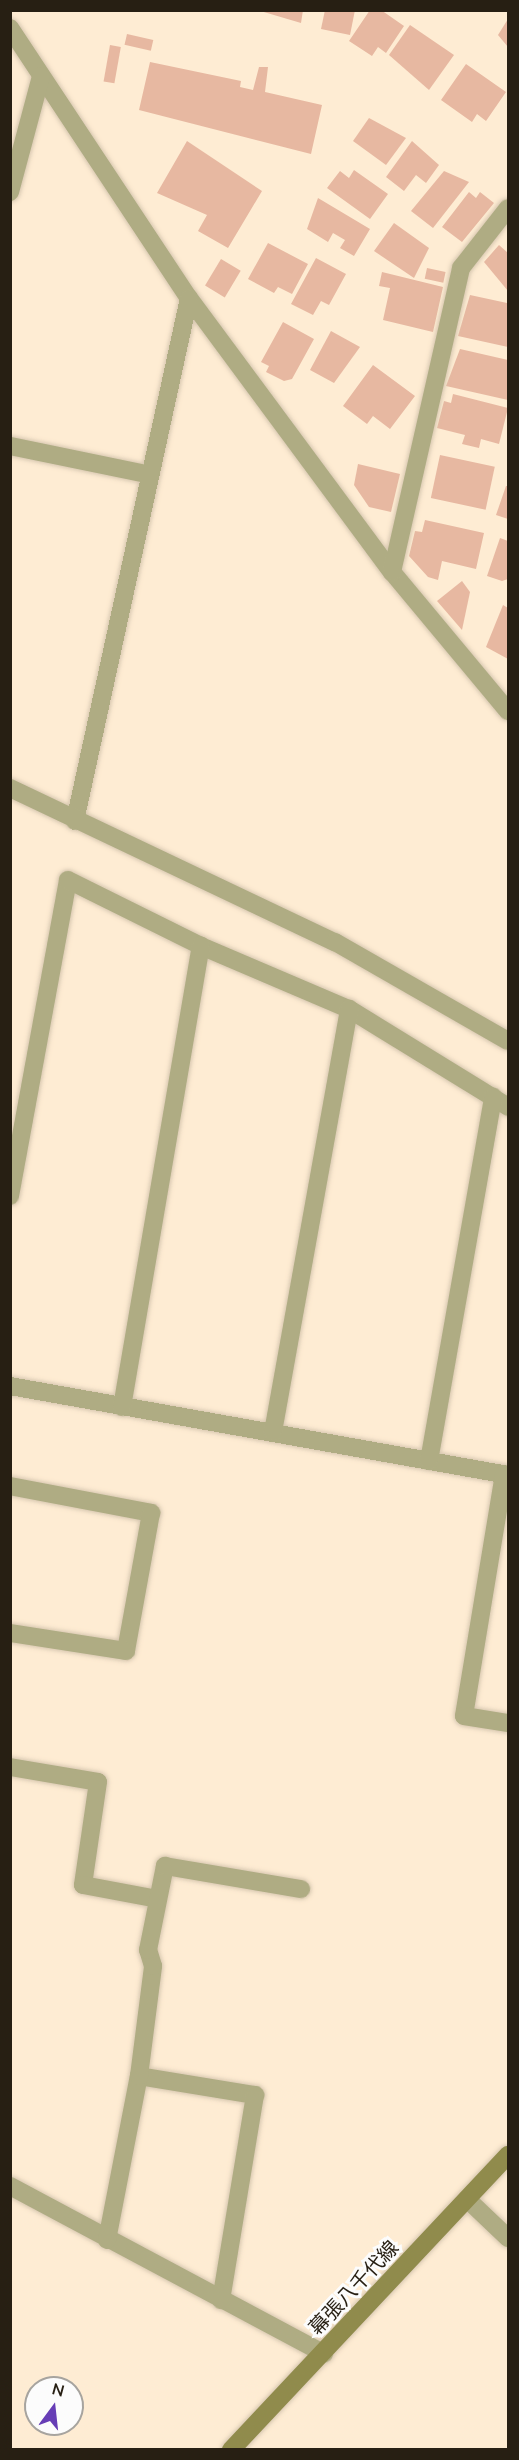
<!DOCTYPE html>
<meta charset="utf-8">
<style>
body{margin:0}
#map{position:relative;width:519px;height:2460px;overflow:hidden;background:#feecd3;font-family:"Nunito Sans","Noto Sans JP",sans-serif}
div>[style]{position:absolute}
.building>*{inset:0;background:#e7b8a1;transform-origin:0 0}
.roads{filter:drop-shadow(0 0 2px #d7c7b0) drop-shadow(0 0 2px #d7c7b0)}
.minor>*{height:18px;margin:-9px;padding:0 9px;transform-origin:9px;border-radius:9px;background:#afac83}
.tertiary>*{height:18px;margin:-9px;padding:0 9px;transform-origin:9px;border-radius:9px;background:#afac83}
.secondary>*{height:18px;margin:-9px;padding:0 9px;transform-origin:9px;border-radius:9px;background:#908b4c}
span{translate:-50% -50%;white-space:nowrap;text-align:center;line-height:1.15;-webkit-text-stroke:6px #fcfcfc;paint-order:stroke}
.street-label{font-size:20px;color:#271f13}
.frame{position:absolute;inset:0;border:12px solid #271f13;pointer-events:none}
.north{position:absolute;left:24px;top:2376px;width:60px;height:60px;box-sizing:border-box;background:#fcfcfc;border:2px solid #a7a49f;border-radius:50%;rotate:15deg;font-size:16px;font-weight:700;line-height:24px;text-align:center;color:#271f13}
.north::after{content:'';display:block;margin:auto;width:21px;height:27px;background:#673eb6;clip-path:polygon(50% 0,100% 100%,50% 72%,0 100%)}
</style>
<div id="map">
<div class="building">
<i style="clip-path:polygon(257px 10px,303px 10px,301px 23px)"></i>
<i style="clip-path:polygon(325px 10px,355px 10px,350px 35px,321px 29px)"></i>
<i style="clip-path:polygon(370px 10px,381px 10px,404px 26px,386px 53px,378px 47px,372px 56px,349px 41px)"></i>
<i style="clip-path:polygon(508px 19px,508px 47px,498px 35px)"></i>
<i style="clip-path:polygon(410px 25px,454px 55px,429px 90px,389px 55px)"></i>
<i style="left:127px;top:34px;width:27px;height:11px;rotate:13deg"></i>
<i style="left:110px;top:45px;width:11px;height:37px;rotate:10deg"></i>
<i style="clip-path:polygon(150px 62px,241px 81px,240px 87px,253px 90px,259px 67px,268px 67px,265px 92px,322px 105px,311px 154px,139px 110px)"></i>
<i style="clip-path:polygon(466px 64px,506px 92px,486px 121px,477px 114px,472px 122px,441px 100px)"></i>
<i style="clip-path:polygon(369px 118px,406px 138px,386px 165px,353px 141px)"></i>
<i style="clip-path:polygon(187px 141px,262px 191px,228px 248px,198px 231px,207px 215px,157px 193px)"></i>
<i style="clip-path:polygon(412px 141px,439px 165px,426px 183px,416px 175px,404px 191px,386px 177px)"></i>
<i style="clip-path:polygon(354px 170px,388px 194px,370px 219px,327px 188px,340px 171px,349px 178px)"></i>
<i style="clip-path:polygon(444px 171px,469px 182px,433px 228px,411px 211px)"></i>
<i style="clip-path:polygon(469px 192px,476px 198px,480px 192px,494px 203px,462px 242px,442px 227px)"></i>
<i style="clip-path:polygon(318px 198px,370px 229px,354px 256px,340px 248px,345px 240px,333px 233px,328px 242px,307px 229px)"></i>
<i style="clip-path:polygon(394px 223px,429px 248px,414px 278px,374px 251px)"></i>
<i style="clip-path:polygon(268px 243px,308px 264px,292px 294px,278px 287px,274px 293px,248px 279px)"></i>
<i style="clip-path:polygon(499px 245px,508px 253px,508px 291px,484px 262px)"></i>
<i style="clip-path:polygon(316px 258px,346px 274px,329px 305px,321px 301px,313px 315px,291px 304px)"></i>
<i style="left:221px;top:259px;width:23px;height:31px;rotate:31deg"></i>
<i style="left:427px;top:268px;width:19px;height:11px;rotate:12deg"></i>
<i style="clip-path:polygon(382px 272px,443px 287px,433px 332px,383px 320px,390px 288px,379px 286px)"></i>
<i style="clip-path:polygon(470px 295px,507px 303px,508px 347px,458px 336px)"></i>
<i style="clip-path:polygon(283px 322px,314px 339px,292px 379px,284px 381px,266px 372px,269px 366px,261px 362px)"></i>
<i style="clip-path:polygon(331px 331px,360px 347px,334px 383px,310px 370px)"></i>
<i style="clip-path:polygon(460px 349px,508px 360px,508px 400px,446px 386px)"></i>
<i style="clip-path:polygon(373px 365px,415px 396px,390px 429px,373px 416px,367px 424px,343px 406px)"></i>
<i style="clip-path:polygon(453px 394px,508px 408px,499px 444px,481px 439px,479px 448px,462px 444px,465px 435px,437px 428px,444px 401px,451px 403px)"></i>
<i style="left:440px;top:455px;width:56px;height:44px;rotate:12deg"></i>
<i style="clip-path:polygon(358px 464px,400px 474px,391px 512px,369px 507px,354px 485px)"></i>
<i style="clip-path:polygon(506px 486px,508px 486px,508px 519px,496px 515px)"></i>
<i style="clip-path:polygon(425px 520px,484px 533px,476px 569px,442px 561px,438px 580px,428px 577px,409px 556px,415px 531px,422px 532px)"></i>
<i style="clip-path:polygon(500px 538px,508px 541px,508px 579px,502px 581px,487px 576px)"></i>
<i style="clip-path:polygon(462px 581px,470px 592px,462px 630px,437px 601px)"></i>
<i style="clip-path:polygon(503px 605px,508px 608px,508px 659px,486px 647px)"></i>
</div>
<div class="roads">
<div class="minor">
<i style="left:10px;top:28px;width:324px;rotate:56.5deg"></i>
<i style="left:189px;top:298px;width:341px;rotate:53.5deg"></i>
<i style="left:392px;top:572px;width:181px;rotate:50.2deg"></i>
<i style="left:10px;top:192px;width:120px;rotate:-75deg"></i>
<i style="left:10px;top:446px;width:140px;rotate:11.6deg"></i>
<i style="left:392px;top:572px;width:312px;rotate:-77.2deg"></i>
<i style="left:461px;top:268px;width:76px;rotate:-51.9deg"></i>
<i style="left:75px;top:821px;width:535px;rotate:-77.7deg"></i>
<i style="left:10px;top:1196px;width:321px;rotate:-79.6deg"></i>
<i style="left:68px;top:880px;width:148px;rotate:26.4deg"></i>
<i style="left:201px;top:946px;width:161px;rotate:23.1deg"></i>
<i style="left:349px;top:1009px;width:187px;rotate:31.6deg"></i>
<i style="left:10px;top:1386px;width:506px;rotate:10.13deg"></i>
<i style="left:122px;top:1407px;width:468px;rotate:-80.3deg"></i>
<i style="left:273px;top:1432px;width:430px;rotate:-79.8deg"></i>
<i style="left:429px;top:1461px;width:370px;rotate:-80deg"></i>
<i style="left:504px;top:1474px;width:245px;rotate:99.4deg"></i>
<i style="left:464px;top:1716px;width:45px;rotate:9deg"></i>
<i style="left:10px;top:1486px;width:144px;rotate:10.8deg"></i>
<i style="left:151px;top:1513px;width:140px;rotate:100.3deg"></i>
<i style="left:126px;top:1651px;width:117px;rotate:-171.2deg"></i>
<i style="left:10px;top:1767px;width:89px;rotate:9.7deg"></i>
<i style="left:98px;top:1782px;width:104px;rotate:98.3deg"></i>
<i style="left:83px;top:1885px;width:76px;rotate:10.6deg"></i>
<i style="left:139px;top:2076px;width:118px;rotate:9.3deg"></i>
<i style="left:255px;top:2095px;width:208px;rotate:99.4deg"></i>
<i style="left:10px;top:2186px;width:356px;rotate:28.1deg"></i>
<i style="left:467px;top:2199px;width:57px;rotate:43.6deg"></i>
<i style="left:107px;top:2240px;width:167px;rotate:-79deg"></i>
<i style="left:139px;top:2076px;width:111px;rotate:-82.7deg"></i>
<i style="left:153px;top:1966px;width:17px;rotate:-107deg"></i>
<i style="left:148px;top:1950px;width:86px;rotate:-78.6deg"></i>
<i style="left:165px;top:1866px;width:138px;rotate:9.6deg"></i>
</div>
<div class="tertiary">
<i style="left:10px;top:788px;width:360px;rotate:25.4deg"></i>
<i style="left:335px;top:942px;width:199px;rotate:29.8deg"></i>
</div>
<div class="secondary">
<i style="left:231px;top:2450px;width:405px;rotate:-46.8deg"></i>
</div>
</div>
<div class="street-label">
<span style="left:354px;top:2288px;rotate:-47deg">幕張八千代線</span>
</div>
<div class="frame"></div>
<div class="north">N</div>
</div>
